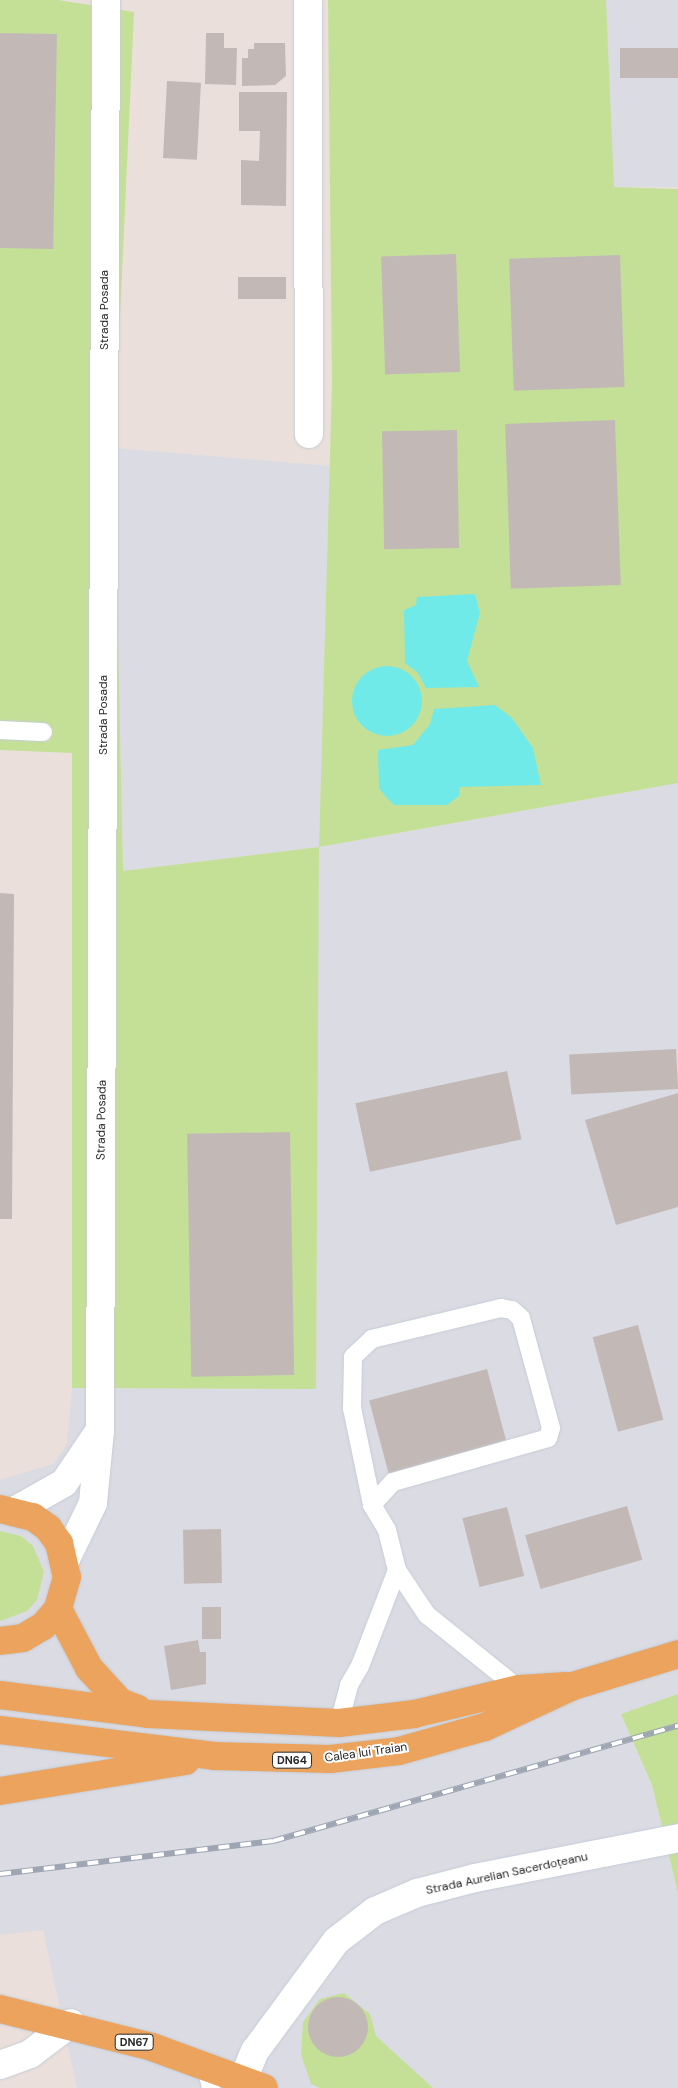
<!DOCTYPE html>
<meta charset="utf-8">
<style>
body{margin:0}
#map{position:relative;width:678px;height:2088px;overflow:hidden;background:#eadfda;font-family:"DM Sans",sans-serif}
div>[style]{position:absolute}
.industrial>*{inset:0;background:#dbdbe3;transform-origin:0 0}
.green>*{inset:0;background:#c4e097}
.water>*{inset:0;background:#6feae9}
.round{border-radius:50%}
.building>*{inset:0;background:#c2b9b7;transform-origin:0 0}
.roads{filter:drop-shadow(0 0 1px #c5cdd6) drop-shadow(0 0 1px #c5cdd6)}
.lane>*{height:18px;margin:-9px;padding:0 9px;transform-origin:9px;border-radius:9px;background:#fff}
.street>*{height:28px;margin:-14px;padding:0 14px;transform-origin:14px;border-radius:14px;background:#fff}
.secondary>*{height:28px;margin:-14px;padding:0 14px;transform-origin:14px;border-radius:14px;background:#fff}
.primary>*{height:28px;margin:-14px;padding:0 14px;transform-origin:14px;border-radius:14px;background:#eca35d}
.rail>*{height:5.5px;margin-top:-2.75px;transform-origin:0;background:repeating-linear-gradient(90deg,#fff 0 11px,#9da6b2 0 22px);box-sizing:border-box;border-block:1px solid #9da6b2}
span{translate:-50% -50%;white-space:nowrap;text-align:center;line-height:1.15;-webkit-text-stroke:4px #fff;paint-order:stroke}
.shield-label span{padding:1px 4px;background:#fff;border:1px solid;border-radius:4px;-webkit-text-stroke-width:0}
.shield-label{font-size:11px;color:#282828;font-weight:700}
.street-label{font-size:12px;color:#282828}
</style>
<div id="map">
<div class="industrial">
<i style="left:606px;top:0;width:72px;height:187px"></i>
<i style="clip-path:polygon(678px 339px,678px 446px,675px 445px)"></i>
<i style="clip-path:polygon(114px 448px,330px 466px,319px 847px,678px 783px,678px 1694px,621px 1714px,652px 1785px,678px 1893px,678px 2088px,77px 2088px,43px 1930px,0 1935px,0 1480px,53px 1464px,67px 1444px,72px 1388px,316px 1389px,318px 847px,123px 871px)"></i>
</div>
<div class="green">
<i style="clip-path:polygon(0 0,58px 0,134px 12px,114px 448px,123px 871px,319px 847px,332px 383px,328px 0,606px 0,614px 187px,678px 189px,678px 783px,319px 847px,316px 1389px,72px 1388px,72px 753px,0 750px)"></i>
<i style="clip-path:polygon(0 1531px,21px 1536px,33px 1546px,44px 1572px,37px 1600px,27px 1611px,0 1621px)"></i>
<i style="clip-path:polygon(678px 1694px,678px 1893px,652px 1785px,621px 1714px)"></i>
<i style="clip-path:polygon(344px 1993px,370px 2014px,376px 2036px,433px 2088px,320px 2088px,311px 2084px,301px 2054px,303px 2022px,320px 1999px)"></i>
</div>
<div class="water">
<i style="clip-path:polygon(475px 594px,480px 613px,467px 661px,479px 687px,426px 688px,418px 673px,405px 663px,404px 610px,416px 605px,417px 597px)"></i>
<i class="round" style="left:352px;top:666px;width:70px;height:70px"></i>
<i style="clip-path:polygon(495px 705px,512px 718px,533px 748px,541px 785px,460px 787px,459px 796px,447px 805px,394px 805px,386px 797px,379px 788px,378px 750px,413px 745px,430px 724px,434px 709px)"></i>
</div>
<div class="building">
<i style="left:0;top:33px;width:57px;height:215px;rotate:1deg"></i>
<i style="clip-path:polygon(206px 33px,224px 33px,224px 48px,237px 48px,236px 85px,205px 84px)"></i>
<i style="clip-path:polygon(254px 43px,285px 43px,286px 76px,275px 85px,242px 86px,242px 58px,248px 58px,248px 49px,254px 49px)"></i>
<i style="left:678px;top:48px;width:30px;height:58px;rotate:90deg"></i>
<i style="left:167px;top:81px;width:34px;height:77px;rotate:3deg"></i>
<i style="clip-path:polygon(239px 92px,287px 92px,286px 206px,241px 205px,241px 160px,259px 161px,260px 131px,239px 131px)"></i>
<i style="left:456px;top:254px;width:118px;height:75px;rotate:88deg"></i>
<i style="left:620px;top:255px;width:132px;height:111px;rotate:88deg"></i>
<i style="left:286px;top:277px;width:22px;height:48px;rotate:90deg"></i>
<i style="left:615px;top:420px;width:165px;height:110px;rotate:88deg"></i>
<i style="left:457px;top:430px;width:118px;height:75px;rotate:89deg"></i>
<i style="clip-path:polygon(0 893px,14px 894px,12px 1219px,0 1219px)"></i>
<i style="left:676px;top:1049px;width:40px;height:107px;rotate:87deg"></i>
<i style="left:507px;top:1071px;width:70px;height:155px;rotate:78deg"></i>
<i style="clip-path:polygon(678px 1093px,678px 1207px,616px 1225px,585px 1120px)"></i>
<i style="left:290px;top:1132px;width:243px;height:103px;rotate:89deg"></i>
<i style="left:638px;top:1325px;width:98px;height:47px;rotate:75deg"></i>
<i style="left:487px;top:1369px;width:76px;height:122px;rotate:75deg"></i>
<i style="left:627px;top:1506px;width:56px;height:106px;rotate:74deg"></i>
<i style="left:507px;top:1507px;width:71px;height:46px;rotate:76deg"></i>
<i style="left:221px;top:1529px;width:54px;height:38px;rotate:89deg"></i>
<i style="left:202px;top:1607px;width:19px;height:32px"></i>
<i style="clip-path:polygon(198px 1640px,200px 1652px,206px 1652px,206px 1684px,171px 1690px,164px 1646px)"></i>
<i class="round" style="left:308px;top:1997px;width:60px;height:60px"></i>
</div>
<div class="roads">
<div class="lane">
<i style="left:0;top:730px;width:43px;rotate:2.7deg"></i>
<i style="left:372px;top:1505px;width:31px;rotate:-48deg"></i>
<i style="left:393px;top:1482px;width:161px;rotate:-15.8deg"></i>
<i style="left:548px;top:1438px;width:10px;rotate:-73deg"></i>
<i style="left:551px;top:1428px;width:114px;rotate:-105.3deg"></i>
<i style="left:521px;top:1318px;width:12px;rotate:-138deg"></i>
<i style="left:512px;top:1310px;width:11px;rotate:-170deg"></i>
<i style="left:501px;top:1308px;width:133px;rotate:166.5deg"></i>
<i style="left:372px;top:1339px;width:26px;rotate:137deg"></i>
<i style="left:353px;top:1357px;width:51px;rotate:91.1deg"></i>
<i style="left:352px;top:1408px;width:99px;rotate:78.3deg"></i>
<i style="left:372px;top:1505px;width:29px;rotate:59deg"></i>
<i style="left:387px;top:1530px;width:41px;rotate:76deg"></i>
<i style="left:397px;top:1570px;width:54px;rotate:56.3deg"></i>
<i style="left:427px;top:1615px;width:118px;rotate:38.8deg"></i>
<i style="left:339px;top:1723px;width:39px;rotate:-75deg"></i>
<i style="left:349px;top:1685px;width:22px;rotate:-60deg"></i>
<i style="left:360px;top:1666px;width:103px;rotate:-68.9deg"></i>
<i style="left:206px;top:2066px;width:23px;rotate:77deg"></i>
</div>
<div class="street">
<i style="left:308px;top:0;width:434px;rotate:89.9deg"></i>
<i style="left:0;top:2065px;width:32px;rotate:-20deg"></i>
<i style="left:30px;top:2054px;width:51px;rotate:-37.1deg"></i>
<i style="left:243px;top:2080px;width:31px;rotate:-68deg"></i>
<i style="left:255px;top:2051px;width:137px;rotate:-53.6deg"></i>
<i style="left:336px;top:1941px;width:49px;rotate:-37.6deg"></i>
<i style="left:375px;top:1911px;width:46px;rotate:-23.2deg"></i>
<i style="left:417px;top:1893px;width:60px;rotate:-14.5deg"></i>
<i style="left:475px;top:1878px;width:207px;rotate:-11.1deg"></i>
</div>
<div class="secondary">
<i style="left:16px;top:1510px;width:55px;rotate:-29.4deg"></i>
<i style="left:64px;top:1483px;width:60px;rotate:-55.8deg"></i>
<i style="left:65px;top:1561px;width:64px;rotate:-64.2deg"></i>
<i style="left:93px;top:1503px;width:73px;rotate:-84.5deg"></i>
<i style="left:100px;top:1430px;width:1430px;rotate:-89.76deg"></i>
</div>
<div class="primary">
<i style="left:0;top:1509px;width:34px;rotate:14deg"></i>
<i style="left:33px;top:1517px;width:19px;rotate:36deg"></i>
<i style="left:48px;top:1528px;width:19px;rotate:54deg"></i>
<i style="left:59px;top:1543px;width:35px;rotate:77deg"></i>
<i style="left:67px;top:1577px;width:33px;rotate:106deg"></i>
<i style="left:58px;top:1609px;width:23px;rotate:131deg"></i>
<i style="left:43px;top:1626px;width:23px;rotate:149deg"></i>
<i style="left:23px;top:1638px;width:23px;rotate:173deg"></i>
<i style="left:58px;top:1609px;width:67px;rotate:62.3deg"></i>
<i style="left:89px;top:1668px;width:46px;rotate:47.6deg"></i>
<i style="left:120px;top:1702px;width:19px;rotate:21deg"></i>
<i style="left:0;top:1695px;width:149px;rotate:7.3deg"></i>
<i style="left:148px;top:1714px;width:191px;rotate:2.7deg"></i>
<i style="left:339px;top:1723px;width:76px;rotate:-6.8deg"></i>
<i style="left:414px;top:1714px;width:108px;rotate:-13.4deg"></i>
<i style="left:519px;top:1689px;width:47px;rotate:-3.7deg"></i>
<i style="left:0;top:1730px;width:216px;rotate:6.9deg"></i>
<i style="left:214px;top:1756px;width:116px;rotate:1.5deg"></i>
<i style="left:330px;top:1759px;width:69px;rotate:-6.6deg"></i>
<i style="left:399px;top:1751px;width:89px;rotate:-15.6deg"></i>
<i style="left:485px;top:1727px;width:97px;rotate:-25deg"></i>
<i style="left:573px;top:1686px;width:110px;rotate:-16.9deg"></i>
<i style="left:0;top:1791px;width:188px;rotate:-9.2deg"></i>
<i style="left:0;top:2009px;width:157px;rotate:14deg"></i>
<i style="left:152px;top:2047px;width:119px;rotate:20.1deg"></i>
</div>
</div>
<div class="rail">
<i style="left:0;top:1874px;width:275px;rotate:-6.9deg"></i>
<i style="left:273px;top:1841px;width:421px;rotate:-15.9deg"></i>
</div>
<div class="shield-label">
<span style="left:292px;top:1760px">DN64</span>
<span style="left:134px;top:2042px">DN67</span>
</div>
<div class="street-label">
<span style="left:105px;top:310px;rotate:-90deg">Strada Posada</span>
<span style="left:104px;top:715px;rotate:-90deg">Strada Posada</span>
<span style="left:102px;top:1120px;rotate:-89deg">Strada Posada</span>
<span style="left:366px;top:1753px;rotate:-8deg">Calea lui Traian</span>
<span style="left:507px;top:1874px;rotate:-12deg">Strada Aurelian Sacerdoțeanu</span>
</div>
</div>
